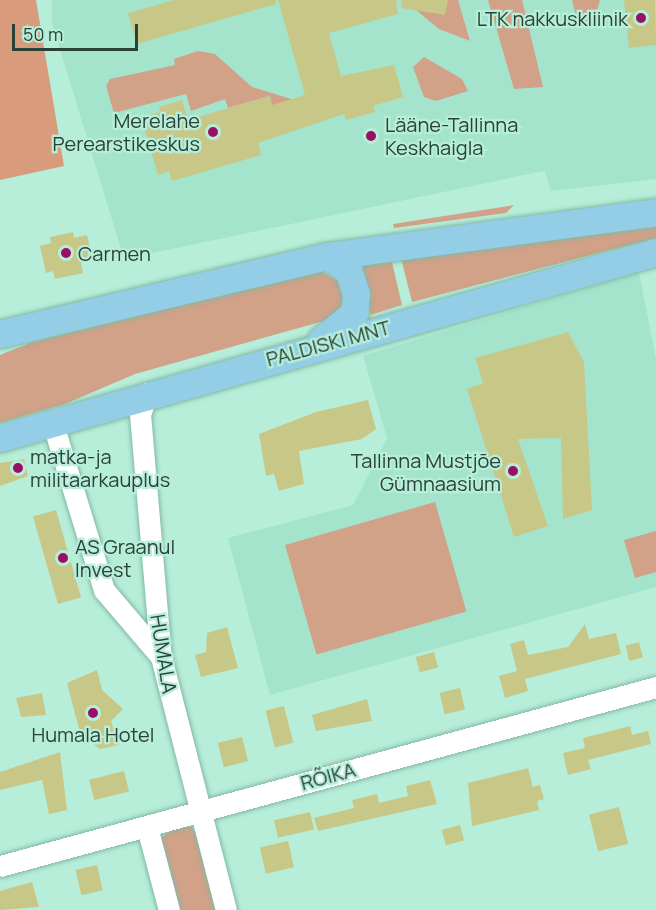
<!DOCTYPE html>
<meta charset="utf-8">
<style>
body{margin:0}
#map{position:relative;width:656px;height:910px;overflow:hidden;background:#b7eed9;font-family:Manrope,sans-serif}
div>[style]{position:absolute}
.built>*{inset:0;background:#a4e4cc}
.green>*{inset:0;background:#d1a188;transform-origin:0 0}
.forest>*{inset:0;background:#d89c7c}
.building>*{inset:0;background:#c7c888;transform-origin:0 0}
.roads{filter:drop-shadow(0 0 2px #82b8a4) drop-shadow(0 0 2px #82b8a4)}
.minor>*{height:21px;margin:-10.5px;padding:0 10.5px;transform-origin:10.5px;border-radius:10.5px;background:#fff}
.major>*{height:27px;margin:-13.5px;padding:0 13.5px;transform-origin:13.5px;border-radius:13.5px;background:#94cee6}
.dots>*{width:16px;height:16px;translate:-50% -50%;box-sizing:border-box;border:3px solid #b7eed9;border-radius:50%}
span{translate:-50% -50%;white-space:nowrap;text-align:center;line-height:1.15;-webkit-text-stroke:4.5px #b7eed9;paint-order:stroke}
.poi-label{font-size:20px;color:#2a4138}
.right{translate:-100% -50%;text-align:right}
.left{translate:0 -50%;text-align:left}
.street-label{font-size:20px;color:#2a4138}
.scale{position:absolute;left:12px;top:24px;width:126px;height:27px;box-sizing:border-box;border:3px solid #2a4138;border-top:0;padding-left:8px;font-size:18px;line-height:21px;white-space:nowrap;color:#2a4138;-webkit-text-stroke:4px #b7eed9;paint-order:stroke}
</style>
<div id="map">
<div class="built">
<i style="clip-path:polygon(52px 0,656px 0,656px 179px,551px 191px,545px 171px,538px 172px,124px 259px,52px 23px)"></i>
<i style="clip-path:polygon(639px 272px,656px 359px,656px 587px,270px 695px,228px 538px,353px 505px,387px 438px,363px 356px)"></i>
</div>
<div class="green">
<i style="clip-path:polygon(404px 0,458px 0,470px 41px,439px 29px)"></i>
<i style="clip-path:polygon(488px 0,522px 0,543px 87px,514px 89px)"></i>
<i style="clip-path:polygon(572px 0,600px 0,593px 24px,578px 24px)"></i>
<i style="clip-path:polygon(198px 51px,215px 54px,252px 87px,291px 99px,295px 108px,272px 105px,269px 96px,228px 108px,225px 99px,191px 111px,186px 94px,114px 113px,106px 86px,110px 79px,175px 65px,174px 59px)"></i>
<i style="clip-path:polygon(424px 57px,462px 79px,468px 91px,436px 101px,424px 97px,413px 67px)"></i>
<i style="clip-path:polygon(514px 205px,506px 213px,394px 228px,393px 224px)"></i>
<i style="clip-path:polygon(656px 227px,656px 238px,412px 302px,401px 258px)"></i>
<i style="clip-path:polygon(391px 258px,402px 305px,370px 315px,367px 283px,358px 264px)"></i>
<i style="clip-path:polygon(321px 271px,338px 281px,345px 298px,338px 317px,135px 374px,65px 404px,0 423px,0 355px,32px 342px)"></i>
<i style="left:435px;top:502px;width:114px;height:156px;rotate:74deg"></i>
<i style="clip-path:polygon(656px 531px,656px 572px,635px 578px,624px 540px)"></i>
<i style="clip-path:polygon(191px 826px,195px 832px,217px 910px,173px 910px,160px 839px,172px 829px)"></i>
</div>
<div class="forest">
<i style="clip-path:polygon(0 0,36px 0,64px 166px,0 180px)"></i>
</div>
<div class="building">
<i style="clip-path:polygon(174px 0,276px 0,276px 4px,137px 44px,128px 13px)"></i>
<i style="clip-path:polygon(278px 0,396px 0,398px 14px,329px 33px,341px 76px,394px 65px,403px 97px,373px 106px,375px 112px,346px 120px,344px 114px,258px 143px,261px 155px,172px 181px,169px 171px,158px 175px,141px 118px,160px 112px,159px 107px,182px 100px,188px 120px,270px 96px,272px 105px,305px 95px)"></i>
<i style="clip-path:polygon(402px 0,448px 0,445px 15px,401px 8px)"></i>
<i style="clip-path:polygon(624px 0,655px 0,656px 45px,629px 48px)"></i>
<i style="clip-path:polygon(73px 232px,74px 238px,87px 235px,93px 260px,81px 263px,83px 273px,55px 279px,53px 271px,46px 273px,40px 246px,51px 243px,50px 237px)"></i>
<i style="clip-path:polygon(568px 332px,584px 362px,592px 510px,563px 519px,561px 438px,518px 439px,548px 526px,514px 537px,467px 389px,483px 383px,475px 358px)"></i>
<i style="clip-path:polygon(368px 400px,376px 429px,362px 439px,299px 451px,304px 484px,279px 491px,274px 474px,266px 476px,259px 434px,316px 412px)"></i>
<i style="clip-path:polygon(24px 459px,28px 476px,0 486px,0 463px)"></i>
<i style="left:56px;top:510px;width:91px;height:24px;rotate:74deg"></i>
<i style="clip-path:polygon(585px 624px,589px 639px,616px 633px,621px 654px,525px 679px,528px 691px,505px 698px,499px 676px,517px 671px,510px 644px,524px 640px,528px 655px,568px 647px)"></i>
<i style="clip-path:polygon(227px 627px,238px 668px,201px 677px,195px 655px,206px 652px,207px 633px)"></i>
<i style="left:639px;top:642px;width:16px;height:14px;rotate:76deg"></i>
<i style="left:434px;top:652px;width:16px;height:19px;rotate:75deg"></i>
<i style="clip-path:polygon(97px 670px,102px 690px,123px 709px,111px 721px,118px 745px,100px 749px,80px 733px,67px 683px)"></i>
<i style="left:460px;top:688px;width:22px;height:21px;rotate:77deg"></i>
<i style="clip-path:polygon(42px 693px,46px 715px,21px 717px,16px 698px)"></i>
<i style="clip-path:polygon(367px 699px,372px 721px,316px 731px,312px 715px)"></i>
<i style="left:284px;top:706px;width:38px;height:19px;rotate:76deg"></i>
<i style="clip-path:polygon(630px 726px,632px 735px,648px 731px,651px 744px,588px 760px,591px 769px,568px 775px,563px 753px,585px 748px,583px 738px)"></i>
<i style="left:242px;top:737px;width:25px;height:25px;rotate:76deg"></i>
<i style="clip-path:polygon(60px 752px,67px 810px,49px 814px,42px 780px,0 790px,0 772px)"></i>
<i style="clip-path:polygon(528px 768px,533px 787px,540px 785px,544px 799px,537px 801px,539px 810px,472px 826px,468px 783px)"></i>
<i style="left:124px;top:771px;width:21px;height:36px;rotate:76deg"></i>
<i style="clip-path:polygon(430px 780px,437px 804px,318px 831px,314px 818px,354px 808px,352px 800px,377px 794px,379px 803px,408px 796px,406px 786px)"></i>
<i style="left:619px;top:807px;width:38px;height:31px;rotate:76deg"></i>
<i style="left:310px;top:812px;width:18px;height:37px;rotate:77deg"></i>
<i style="left:460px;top:825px;width:16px;height:19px;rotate:75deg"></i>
<i style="left:288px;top:841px;width:27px;height:29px;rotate:77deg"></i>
<i style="left:97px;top:865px;width:26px;height:22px;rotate:77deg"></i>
<i style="clip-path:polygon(32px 882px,39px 907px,0 910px,0 891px)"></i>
</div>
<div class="roads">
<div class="minor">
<i style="left:147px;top:393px;width:22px;rotate:108deg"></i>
<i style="left:140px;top:414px;width:244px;rotate:85.1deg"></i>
<i style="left:161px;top:657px;width:261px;rotate:75.6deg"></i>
<i style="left:52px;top:421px;width:177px;rotate:72.9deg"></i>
<i style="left:104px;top:590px;width:88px;rotate:49.6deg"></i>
<i style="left:147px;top:827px;width:86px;rotate:75.2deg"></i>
<i style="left:0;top:866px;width:680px;rotate:-15.26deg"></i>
</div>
<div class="major">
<i style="left:0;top:334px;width:337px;rotate:-13.4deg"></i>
<i style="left:328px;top:256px;width:331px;rotate:-7.6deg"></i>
<i style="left:321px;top:340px;width:43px;rotate:-39.3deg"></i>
<i style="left:354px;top:313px;width:19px;rotate:-84deg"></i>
<i style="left:356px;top:294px;width:25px;rotate:-108deg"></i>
<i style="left:348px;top:270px;width:24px;rotate:-145deg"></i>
<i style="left:0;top:438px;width:682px;rotate:-15.83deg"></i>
</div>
</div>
<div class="dots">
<i style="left:641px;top:18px;background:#971065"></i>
<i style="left:213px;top:132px;background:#971065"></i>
<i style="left:371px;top:136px;background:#971065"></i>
<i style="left:66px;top:253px;background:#971065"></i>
<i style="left:18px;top:468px;background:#971065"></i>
<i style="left:513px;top:471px;background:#971065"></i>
<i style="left:63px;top:558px;background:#971065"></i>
<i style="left:93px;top:713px;background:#971065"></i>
</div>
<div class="poi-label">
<span class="right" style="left:628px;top:18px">LTK nakkuskliinik</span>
<span class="right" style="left:200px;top:132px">Merelahe<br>Perearstikeskus</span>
<span class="left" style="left:385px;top:136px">Lääne-Tallinna<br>Keskhaigla</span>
<span class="left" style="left:78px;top:253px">Carmen</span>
<span class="left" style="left:30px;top:468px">matka-ja<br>militaarkauplus</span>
<span class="right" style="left:501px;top:472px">Tallinna Mustjõe<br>Gümnaasium</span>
<span class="left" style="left:75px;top:558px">AS Graanul<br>Invest</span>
<span style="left:93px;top:734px">Humala Hotel</span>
</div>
<div class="street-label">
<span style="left:328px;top:343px;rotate:-15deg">PALDISKI MNT</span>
<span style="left:164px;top:654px;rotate:81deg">HUMALA</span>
<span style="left:328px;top:776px;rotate:-15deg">RÕIKA</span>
</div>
<div class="scale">50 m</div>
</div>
